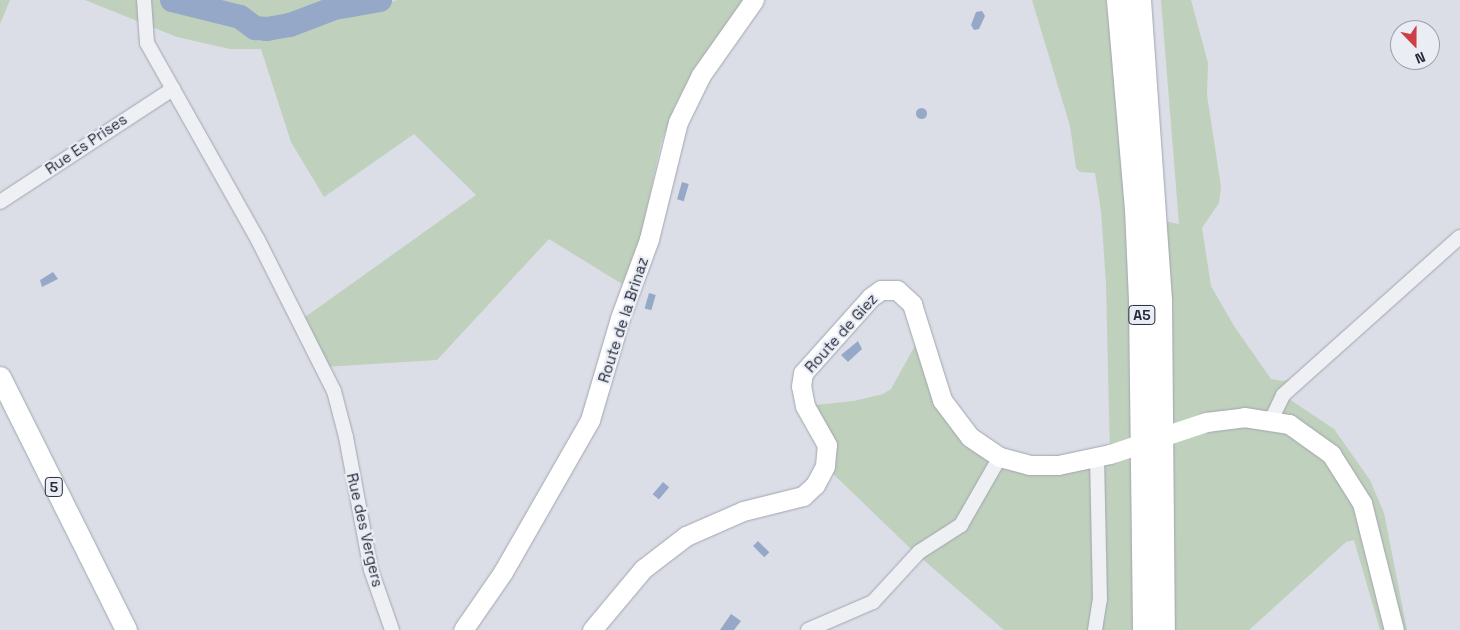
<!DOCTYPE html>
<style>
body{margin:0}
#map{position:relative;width:1460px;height:630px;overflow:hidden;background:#dbdee6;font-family:"Space Grotesk",sans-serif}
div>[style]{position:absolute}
.green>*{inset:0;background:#bfd0bc}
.water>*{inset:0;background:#96a8c7;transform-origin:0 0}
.round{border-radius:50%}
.river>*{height:24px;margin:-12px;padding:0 12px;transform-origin:12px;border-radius:12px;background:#96a8c7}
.roads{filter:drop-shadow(0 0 1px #a1a5b0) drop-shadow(0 0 1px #a1a5b0)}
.street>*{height:14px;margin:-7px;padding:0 7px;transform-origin:7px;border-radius:7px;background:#eef0f4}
.secondary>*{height:19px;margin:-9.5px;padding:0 9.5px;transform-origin:9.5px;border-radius:9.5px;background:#fff}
.primary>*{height:21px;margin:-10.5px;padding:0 10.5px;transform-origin:10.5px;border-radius:10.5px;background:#fff}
.highway>*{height:24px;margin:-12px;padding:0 12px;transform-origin:12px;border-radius:12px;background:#fff}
.secondary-bridge>*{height:19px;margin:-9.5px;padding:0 9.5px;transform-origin:9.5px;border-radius:9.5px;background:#fff}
span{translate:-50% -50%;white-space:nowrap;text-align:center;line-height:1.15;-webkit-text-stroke:4.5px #eaedf4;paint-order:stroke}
.shield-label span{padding:1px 4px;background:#eaedf4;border:1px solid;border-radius:4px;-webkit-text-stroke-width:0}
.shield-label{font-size:14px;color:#252b3c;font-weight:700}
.street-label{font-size:15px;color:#252b3c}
.north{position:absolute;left:1390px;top:20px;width:50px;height:50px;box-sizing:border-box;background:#eaedf4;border:1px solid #9b9faa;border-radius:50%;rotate:158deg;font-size:14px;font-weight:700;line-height:20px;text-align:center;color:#252b3c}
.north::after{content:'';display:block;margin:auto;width:18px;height:22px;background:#ce3e45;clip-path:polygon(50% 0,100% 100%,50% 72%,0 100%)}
</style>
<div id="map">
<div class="green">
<i style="clip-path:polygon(0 0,10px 0,0 24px)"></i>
<i style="clip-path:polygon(85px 0,341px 0,297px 18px,253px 17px,252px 37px,259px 41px,300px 33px,397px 0,744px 0,689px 78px,675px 106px,661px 143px,640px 240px,622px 284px,549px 239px,437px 360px,323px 367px,301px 320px,476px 195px,414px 134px,324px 197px,291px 142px,261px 49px,230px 49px,177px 37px)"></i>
<i style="clip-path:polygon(1032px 0,1106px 0,1131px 215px,1179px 224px,1161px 0,1191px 0,1208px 63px,1207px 95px,1221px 187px,1219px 203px,1202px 228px,1211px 286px,1234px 326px,1271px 379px,1283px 381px,1303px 375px,1283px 395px,1334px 429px,1370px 480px,1384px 513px,1407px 630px,1380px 630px,1354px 540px,1346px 542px,1249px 630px,1004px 630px,911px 549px,825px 466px,805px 406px,854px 401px,883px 394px,891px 389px,922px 333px,936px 386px,1000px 457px,1110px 454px,1106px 284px,1101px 211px,1095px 173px,1080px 172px,1076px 168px,1070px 126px)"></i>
</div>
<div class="water">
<i style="clip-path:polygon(982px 11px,985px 16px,979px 29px,974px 30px,971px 25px,976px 12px)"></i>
<i class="round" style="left:915.5px;top:107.5px;width:11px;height:11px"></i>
<i style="left:682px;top:182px;width:7px;height:18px;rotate:16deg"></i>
<i style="clip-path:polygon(53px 272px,58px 279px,42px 287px,40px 280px)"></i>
<i style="left:649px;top:293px;width:7px;height:16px;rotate:16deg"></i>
<i style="clip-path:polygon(858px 341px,862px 349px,848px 362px,841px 355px)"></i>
<i style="left:663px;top:482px;width:8px;height:16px;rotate:40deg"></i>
<i style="left:758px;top:541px;width:16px;height:7px;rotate:45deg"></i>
<i style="clip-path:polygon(731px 614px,741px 621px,734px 630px,720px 630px)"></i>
</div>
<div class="river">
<i style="left:172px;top:0;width:70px;rotate:14deg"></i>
<i style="left:240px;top:17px;width:19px;rotate:36deg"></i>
<i style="left:255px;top:28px;width:12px;rotate:5deg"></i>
<i style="left:267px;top:29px;width:23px;rotate:-10deg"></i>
<i style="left:290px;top:25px;width:48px;rotate:-20.7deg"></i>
<i style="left:335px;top:8px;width:46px;rotate:-10.1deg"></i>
</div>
<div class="roads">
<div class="street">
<i style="left:144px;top:0;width:43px;rotate:86deg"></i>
<i style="left:147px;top:43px;width:226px;rotate:60.6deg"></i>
<i style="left:258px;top:240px;width:169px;rotate:63.3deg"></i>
<i style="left:334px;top:391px;width:48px;rotate:75.4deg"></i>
<i style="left:346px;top:437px;width:135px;rotate:79.4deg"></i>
<i style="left:371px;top:570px;width:64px;rotate:70.7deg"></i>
<i style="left:0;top:202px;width:207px;rotate:-33.2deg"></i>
<i style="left:1271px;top:420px;width:28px;rotate:-64deg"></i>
<i style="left:1283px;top:395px;width:237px;rotate:-41.8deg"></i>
<i style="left:808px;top:630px;width:71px;rotate:-23.3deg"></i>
<i style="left:873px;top:602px;width:68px;rotate:-47.4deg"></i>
<i style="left:919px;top:552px;width:50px;rotate:-32.7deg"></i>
<i style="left:961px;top:525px;width:78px;rotate:-60.2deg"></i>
<i style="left:1095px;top:630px;width:30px;rotate:-81deg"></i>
<i style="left:1100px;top:600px;width:142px;rotate:-91.2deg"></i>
</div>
<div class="secondary">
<i style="left:1206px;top:422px;width:38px;rotate:-7deg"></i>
<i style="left:1244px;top:417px;width:46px;rotate:8.8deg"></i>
<i style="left:1289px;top:424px;width:52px;rotate:35.5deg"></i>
<i style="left:1331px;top:454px;width:58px;rotate:57.7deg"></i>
<i style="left:1362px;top:503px;width:131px;rotate:75.9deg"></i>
<i style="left:463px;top:630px;width:70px;rotate:-55.4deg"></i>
<i style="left:503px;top:572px;width:175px;rotate:-60.2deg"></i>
<i style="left:590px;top:420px;width:106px;rotate:-73.6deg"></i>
<i style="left:620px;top:318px;width:84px;rotate:-69.8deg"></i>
<i style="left:649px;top:239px;width:121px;rotate:-76.1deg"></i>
<i style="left:678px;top:122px;width:52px;rotate:-63.9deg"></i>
<i style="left:701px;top:75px;width:92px;rotate:-54.8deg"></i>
<i style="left:592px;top:630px;width:80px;rotate:-50.1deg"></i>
<i style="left:643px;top:569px;width:54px;rotate:-37.5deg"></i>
<i style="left:686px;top:536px;width:62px;rotate:-23.7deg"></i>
<i style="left:743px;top:511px;width:62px;rotate:-14deg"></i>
<i style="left:803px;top:496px;width:16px;rotate:-43deg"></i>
<i style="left:815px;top:485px;width:21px;rotate:-62deg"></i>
<i style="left:825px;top:466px;width:21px;rotate:-85deg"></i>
<i style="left:827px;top:445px;width:45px;rotate:-119.4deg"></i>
<i style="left:805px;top:406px;width:20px;rotate:-101deg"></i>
<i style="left:801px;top:386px;width:13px;rotate:-81deg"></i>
<i style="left:803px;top:373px;width:102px;rotate:-48.2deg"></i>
<i style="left:871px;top:297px;width:12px;rotate:-35deg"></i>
<i style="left:881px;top:290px;width:16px"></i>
<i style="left:897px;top:290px;width:21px;rotate:43deg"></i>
<i style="left:912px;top:304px;width:101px;rotate:72.6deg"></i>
<i style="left:942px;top:400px;width:46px;rotate:52.9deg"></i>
<i style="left:970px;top:437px;width:36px;rotate:34deg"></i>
<i style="left:1000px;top:457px;width:30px;rotate:15deg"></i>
<i style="left:1029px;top:465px;width:29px"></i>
<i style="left:1058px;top:465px;width:53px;rotate:-11.9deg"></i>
</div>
<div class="primary">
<i style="left:0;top:377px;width:283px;rotate:63.5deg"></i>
</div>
<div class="highway">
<i style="left:1119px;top:0;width:210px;rotate:85.1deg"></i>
<i style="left:1137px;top:209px;width:93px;rotate:87.5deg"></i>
<i style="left:1141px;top:302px;width:328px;rotate:89.3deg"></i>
<i style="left:1139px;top:0;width:302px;rotate:86deg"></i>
<i style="left:1160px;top:301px;width:329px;rotate:89.5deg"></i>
</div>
</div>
<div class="secondary-bridge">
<i style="left:1110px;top:454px;width:101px;rotate:-18.4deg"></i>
</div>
<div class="shield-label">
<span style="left:1142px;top:315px">A5</span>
<span style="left:54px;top:487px">5</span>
</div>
<div class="street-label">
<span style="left:86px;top:144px;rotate:-34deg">Rue Es Prises</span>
<span style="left:623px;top:320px;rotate:-72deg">Route de la Brinaz</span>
<span style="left:841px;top:333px;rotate:-48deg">Route de Giez</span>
<span style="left:365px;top:530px;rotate:77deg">Rue des Vergers</span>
</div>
<div class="north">N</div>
</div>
